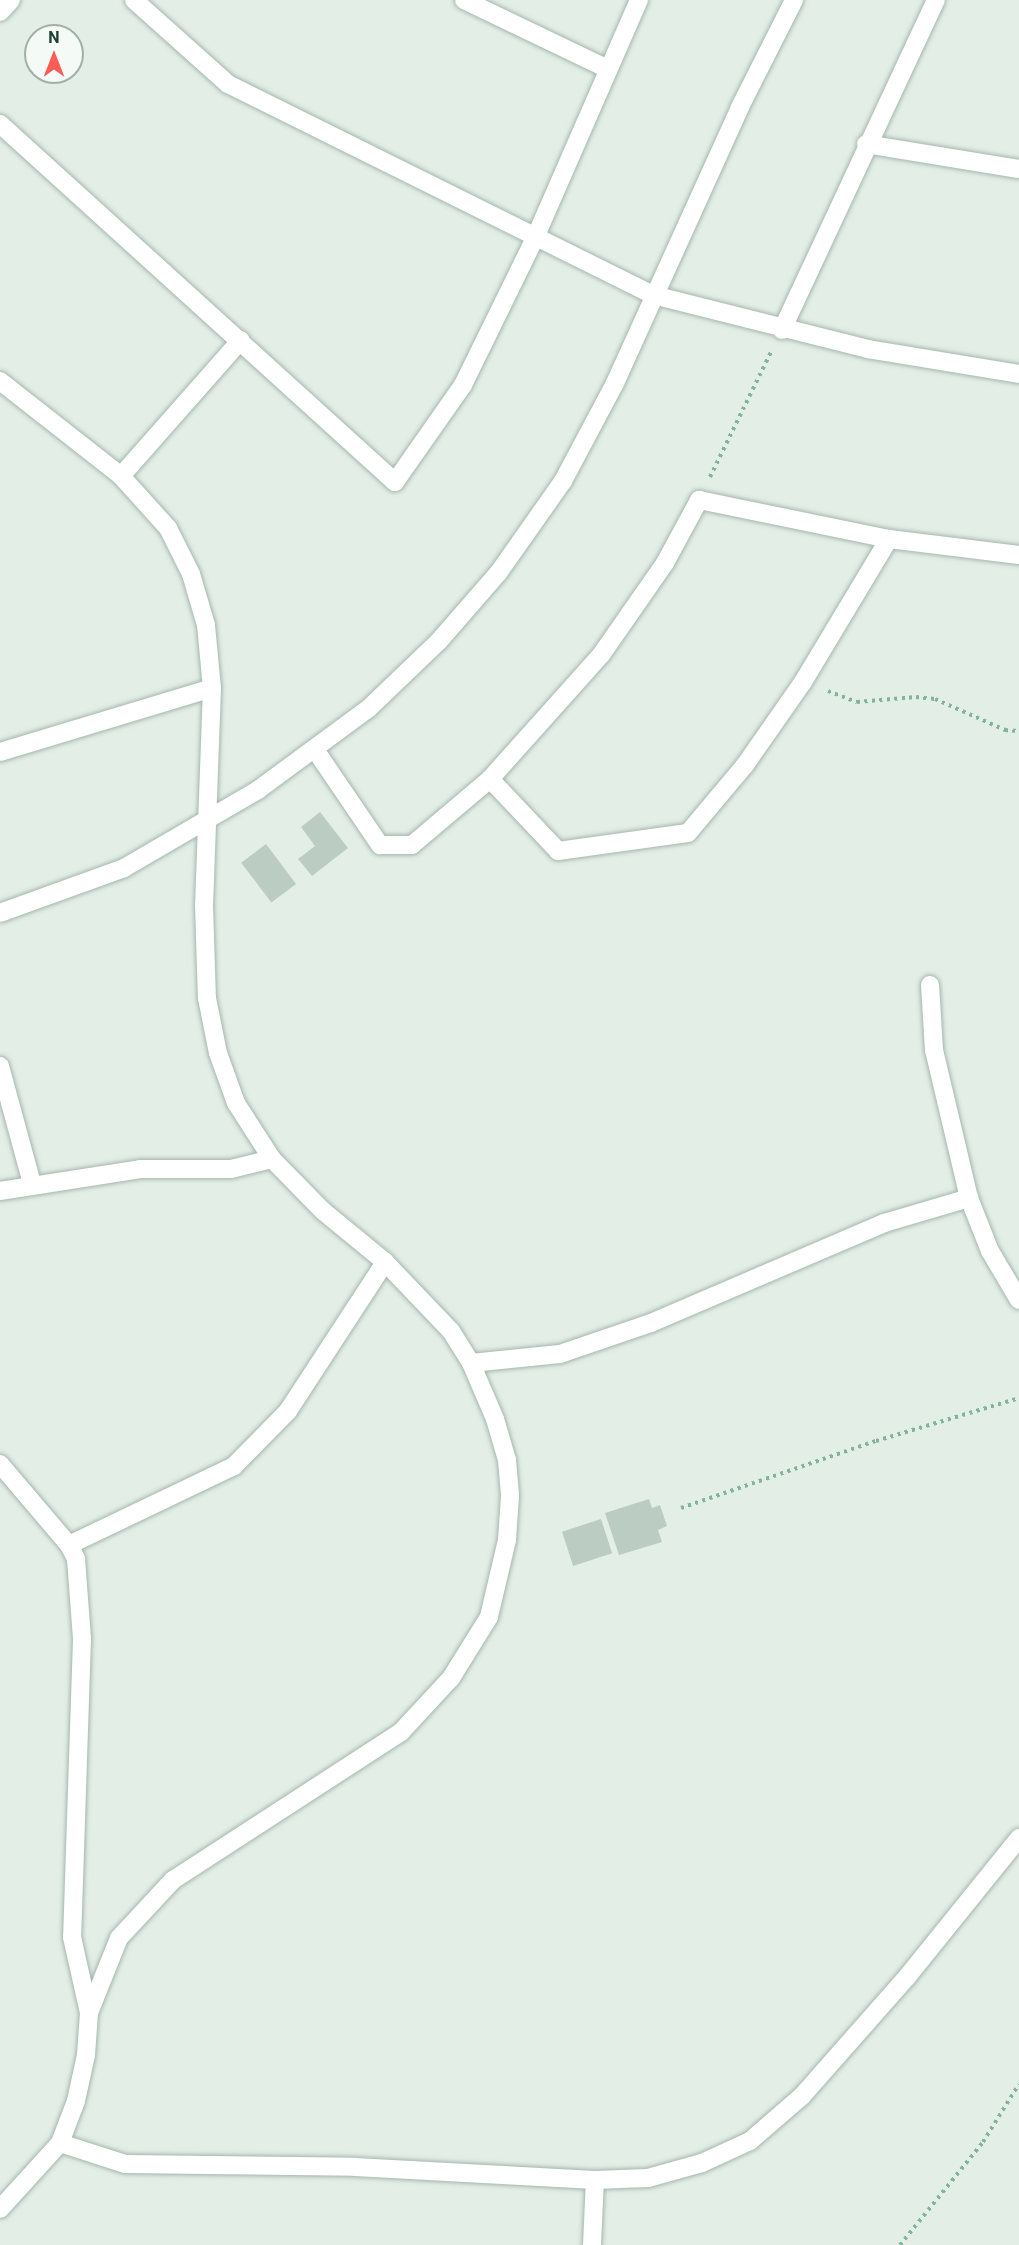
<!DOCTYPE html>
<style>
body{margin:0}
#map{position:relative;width:1019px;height:2245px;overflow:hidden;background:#e3eee7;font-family:Roboto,sans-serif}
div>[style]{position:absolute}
.building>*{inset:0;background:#bbccc2;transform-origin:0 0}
.path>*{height:4px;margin-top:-2px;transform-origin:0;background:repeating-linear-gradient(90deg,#82b49a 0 3px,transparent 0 7.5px)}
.roads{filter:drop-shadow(0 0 2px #a5b7ad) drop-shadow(0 0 2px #a5b7ad)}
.minor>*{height:18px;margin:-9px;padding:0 9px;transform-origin:9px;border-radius:9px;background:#fff}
span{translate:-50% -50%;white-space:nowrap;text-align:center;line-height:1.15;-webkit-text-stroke:4.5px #f4faf6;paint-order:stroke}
.north{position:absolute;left:24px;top:24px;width:60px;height:60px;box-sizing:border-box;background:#f4faf6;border:2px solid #a0b0a8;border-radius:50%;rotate:0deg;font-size:16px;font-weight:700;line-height:24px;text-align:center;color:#214132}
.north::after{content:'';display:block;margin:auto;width:21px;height:27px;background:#fb5c54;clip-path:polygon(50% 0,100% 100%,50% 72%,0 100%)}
</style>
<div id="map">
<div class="building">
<i style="clip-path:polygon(320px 812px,348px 848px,312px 876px,298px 859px,315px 846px,301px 827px)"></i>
<i style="left:266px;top:844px;width:50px;height:31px;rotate:53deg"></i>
<i style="clip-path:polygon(649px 1499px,652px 1508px,660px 1505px,667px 1526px,658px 1530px,662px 1542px,619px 1555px,605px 1513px)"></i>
<i style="left:601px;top:1519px;width:36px;height:41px;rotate:72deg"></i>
</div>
<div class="path">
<i style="left:710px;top:477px;width:139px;rotate:-64deg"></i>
<i style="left:828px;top:691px;width:31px;rotate:21deg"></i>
<i style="left:857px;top:702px;width:59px;rotate:-4.8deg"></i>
<i style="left:916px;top:697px;width:19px;rotate:6deg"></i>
<i style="left:935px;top:699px;width:77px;rotate:23.9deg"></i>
<i style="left:1005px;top:730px;width:14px;rotate:4deg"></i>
<i style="left:681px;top:1508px;width:206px;rotate:-19deg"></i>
<i style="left:876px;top:1441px;width:149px;rotate:-16.7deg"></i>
<i style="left:900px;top:2245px;width:132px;rotate:-51.1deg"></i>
<i style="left:983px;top:2142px;width:68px;rotate:-58.2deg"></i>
</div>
<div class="roads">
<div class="minor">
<i style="left:134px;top:0;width:126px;rotate:41.8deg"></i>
<i style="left:228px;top:84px;width:474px;rotate:26.4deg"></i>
<i style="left:653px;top:295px;width:222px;rotate:14.1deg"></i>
<i style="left:868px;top:349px;width:153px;rotate:9.4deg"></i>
<i style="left:464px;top:0;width:160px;rotate:25.6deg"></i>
<i style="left:0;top:12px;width:16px;rotate:-47deg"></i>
<i style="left:0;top:124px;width:533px;rotate:42.19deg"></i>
<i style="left:395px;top:482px;width:118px;rotate:-55deg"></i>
<i style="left:463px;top:385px;width:164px;rotate:-63.9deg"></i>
<i style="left:535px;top:238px;width:260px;rotate:-66.4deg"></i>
<i style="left:866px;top:144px;width:155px;rotate:9.3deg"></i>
<i style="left:782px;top:330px;width:364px;rotate:-65deg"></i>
<i style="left:0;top:381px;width:154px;rotate:38.1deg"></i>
<i style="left:121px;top:476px;width:70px;rotate:47.9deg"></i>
<i style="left:168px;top:528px;width:51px;rotate:63.4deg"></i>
<i style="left:191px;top:574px;width:53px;rotate:73.6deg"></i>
<i style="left:206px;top:625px;width:63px;rotate:84.6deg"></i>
<i style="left:212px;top:688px;width:217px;rotate:92.1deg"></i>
<i style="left:204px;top:905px;width:93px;rotate:88.2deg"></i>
<i style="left:207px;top:998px;width:56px;rotate:78.7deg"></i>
<i style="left:218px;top:1053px;width:53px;rotate:70.2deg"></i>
<i style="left:236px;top:1103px;width:67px;rotate:57.3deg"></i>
<i style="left:272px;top:1159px;width:73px;rotate:45.6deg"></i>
<i style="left:323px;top:1211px;width:80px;rotate:39.4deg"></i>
<i style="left:385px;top:1262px;width:95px;rotate:46.3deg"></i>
<i style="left:451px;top:1331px;width:38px;rotate:58deg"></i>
<i style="left:471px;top:1363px;width:61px;rotate:66.8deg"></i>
<i style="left:495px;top:1419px;width:43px;rotate:73.7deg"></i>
<i style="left:507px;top:1460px;width:36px;rotate:85deg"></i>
<i style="left:510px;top:1496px;width:44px;rotate:93.9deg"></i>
<i style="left:507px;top:1540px;width:79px;rotate:103.2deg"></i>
<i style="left:489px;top:1617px;width:72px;rotate:121.9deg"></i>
<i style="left:451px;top:1678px;width:74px;rotate:132.8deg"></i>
<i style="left:401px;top:1732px;width:272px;rotate:147deg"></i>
<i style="left:173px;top:1880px;width:79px;rotate:133deg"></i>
<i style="left:119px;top:1938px;width:81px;rotate:111.8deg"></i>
<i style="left:89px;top:2013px;width:42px;rotate:94.1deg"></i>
<i style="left:86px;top:2055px;width:47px;rotate:102.3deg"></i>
<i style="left:76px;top:2101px;width:45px;rotate:110.9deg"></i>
<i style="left:60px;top:2143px;width:89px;rotate:132.3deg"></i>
<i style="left:121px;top:476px;width:181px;rotate:-48.6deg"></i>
<i style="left:316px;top:751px;width:114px;rotate:55.8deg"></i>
<i style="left:380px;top:845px;width:32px"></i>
<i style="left:412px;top:845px;width:102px;rotate:-40.2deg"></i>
<i style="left:490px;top:779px;width:166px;rotate:-48.2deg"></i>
<i style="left:601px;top:655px;width:112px;rotate:-55.2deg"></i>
<i style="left:665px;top:563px;width:72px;rotate:-61.6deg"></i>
<i style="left:699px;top:500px;width:194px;rotate:11.6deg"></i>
<i style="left:889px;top:539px;width:131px;rotate:7deg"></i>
<i style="left:0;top:752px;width:221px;rotate:-16.8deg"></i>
<i style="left:490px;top:779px;width:99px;rotate:46.6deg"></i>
<i style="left:558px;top:851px;width:131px;rotate:-7.9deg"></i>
<i style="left:688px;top:833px;width:89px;rotate:-50deg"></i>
<i style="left:745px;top:765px;width:101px;rotate:-55.1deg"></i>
<i style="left:803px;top:682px;width:167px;rotate:-59deg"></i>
<i style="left:0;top:913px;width:132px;rotate:-19.9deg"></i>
<i style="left:124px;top:868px;width:155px;rotate:-30.2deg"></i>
<i style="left:258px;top:790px;width:137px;rotate:-36.4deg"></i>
<i style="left:368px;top:709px;width:98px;rotate:-43.8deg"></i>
<i style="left:439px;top:641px;width:91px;rotate:-49deg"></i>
<i style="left:499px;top:572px;width:111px;rotate:-54.9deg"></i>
<i style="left:563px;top:481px;width:111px;rotate:-62deg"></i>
<i style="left:615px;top:383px;width:303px;rotate:-65.6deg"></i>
<i style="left:740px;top:107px;width:120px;rotate:-63.2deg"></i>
<i style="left:930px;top:985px;width:65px;rotate:86.5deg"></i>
<i style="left:934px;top:1050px;width:152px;rotate:76.7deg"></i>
<i style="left:969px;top:1198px;width:57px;rotate:68.4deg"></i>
<i style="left:990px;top:1251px;width:57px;rotate:59.4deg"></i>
<i style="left:0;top:1066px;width:122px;rotate:74.8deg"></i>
<i style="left:0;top:1191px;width:142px;rotate:-8.9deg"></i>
<i style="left:140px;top:1169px;width:91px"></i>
<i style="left:231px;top:1169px;width:42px;rotate:-13.7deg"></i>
<i style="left:471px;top:1363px;width:89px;rotate:-5.8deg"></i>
<i style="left:560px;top:1354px;width:96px;rotate:-18.8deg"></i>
<i style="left:651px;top:1323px;width:254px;rotate:-23.2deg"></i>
<i style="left:884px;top:1223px;width:89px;rotate:-16.4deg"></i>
<i style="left:0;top:1464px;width:106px;rotate:49.6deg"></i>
<i style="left:69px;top:1545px;width:16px;rotate:63deg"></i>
<i style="left:76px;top:1559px;width:80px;rotate:85.7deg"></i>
<i style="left:82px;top:1639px;width:298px;rotate:91.9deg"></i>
<i style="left:72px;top:1937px;width:78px;rotate:77.4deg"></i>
<i style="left:69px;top:1545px;width:183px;rotate:-25.6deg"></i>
<i style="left:234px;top:1466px;width:77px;rotate:-45.5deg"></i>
<i style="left:288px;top:1411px;width:178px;rotate:-56.9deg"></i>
<i style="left:60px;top:2143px;width:68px;rotate:17.9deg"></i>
<i style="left:125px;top:2164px;width:230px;rotate:0.7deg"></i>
<i style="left:355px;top:2167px;width:240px;rotate:3.1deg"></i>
<i style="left:595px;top:2180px;width:53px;rotate:-2.2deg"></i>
<i style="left:648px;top:2178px;width:56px;rotate:-15.5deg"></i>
<i style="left:702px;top:2163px;width:53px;rotate:-24.6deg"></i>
<i style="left:750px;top:2141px;width:69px;rotate:-40.9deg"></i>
<i style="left:802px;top:2096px;width:159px;rotate:-48.6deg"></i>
<i style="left:907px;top:1977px;width:179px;rotate:-51.1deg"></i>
<i style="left:592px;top:2245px;width:65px;rotate:-87.4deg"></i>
</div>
</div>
<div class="north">N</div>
</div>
